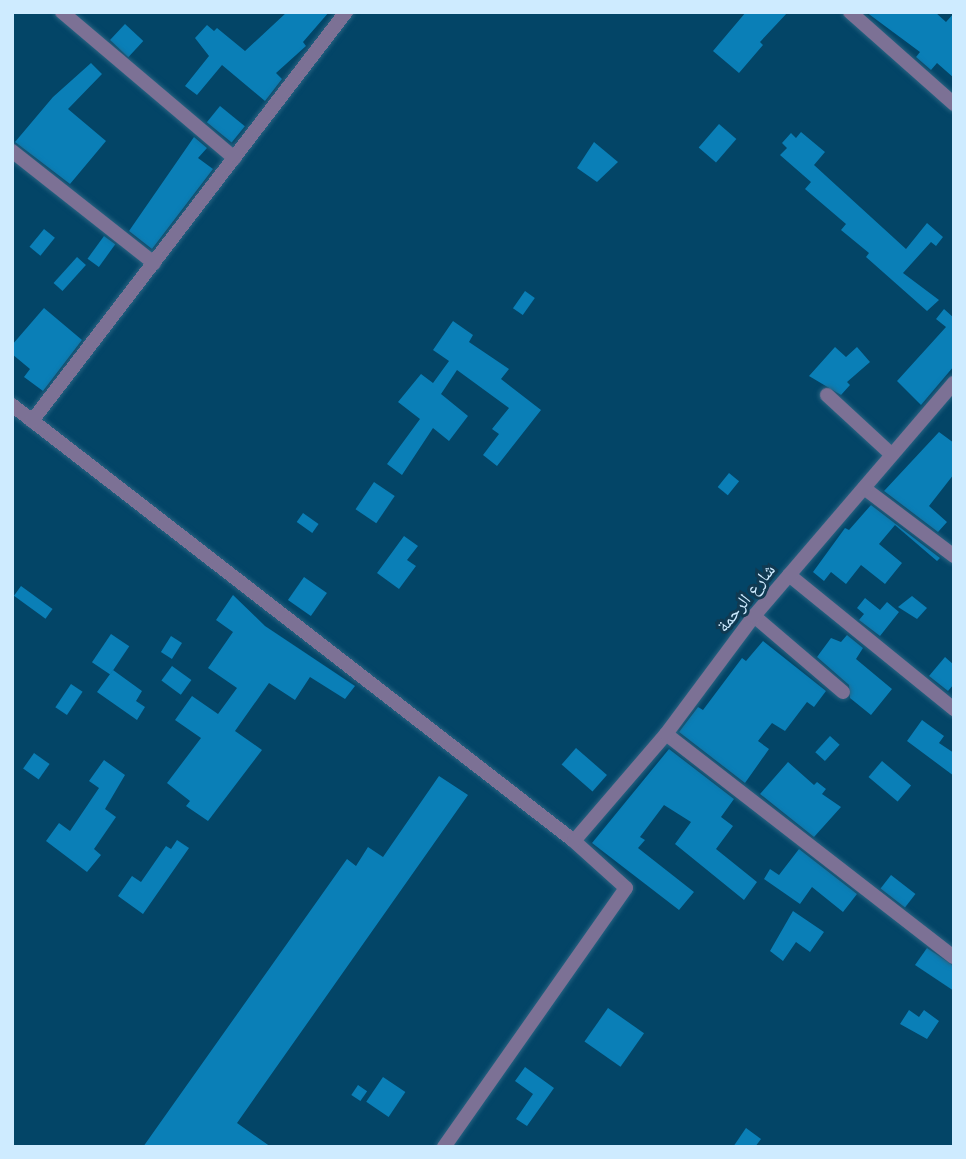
<!DOCTYPE html>
<meta charset="utf-8">
<style>
body{margin:0}
#map{position:relative;width:966px;height:1159px;overflow:hidden;background:#034567;font-family:Montserrat,"Noto Naskh Arabic",sans-serif}
div>[style]{position:absolute}
.building>*{inset:0;background:#0a7fb7;transform-origin:0 0}
.roads{filter:drop-shadow(0 0 2px #286382) drop-shadow(0 0 2px #286382)}
.minor>*{height:14px;margin:-7px;padding:0 7px;transform-origin:7px;border-radius:7px;background:#7c7195}
span{translate:-50% -50%;white-space:nowrap;text-align:center;line-height:1.15;-webkit-text-stroke:6px #113a52;paint-order:stroke}
.street-label{font-size:18px;color:#ceebff}
.frame{position:absolute;inset:0;border:14px solid #ceebff;pointer-events:none}
</style>
<div id="map">
<div class="building">
<i style="clip-path:polygon(287px 12px,329px 12px,303px 42px,306px 46px,276px 73px,282px 79px,265px 101px,222px 65px,197px 95px,185px 86px,209px 56px,195px 38px,207px 25px,214px 31px,217px 28px,245px 51px)"></i>
<i style="clip-path:polygon(746px 12px,788px 12px,760px 42px,763px 45px,739px 73px,713px 51px)"></i>
<i style="clip-path:polygon(866px 12px,935px 12px,946px 22px,954px 13px,954px 78px,937px 63px,931px 70px,916px 57px,920px 52px)"></i>
<i style="left:125px;top:24px;width:25px;height:22px;rotate:43deg"></i>
<i style="clip-path:polygon(91px 63px,102px 74px,68px 109px,106px 141px,70px 184px,15px 142px,53px 97px)"></i>
<i style="left:220px;top:106px;width:32px;height:21px;rotate:39deg"></i>
<i style="left:719px;top:124px;width:23px;height:31px;rotate:41deg"></i>
<i style="clip-path:polygon(801px 132px,825px 152px,814px 165px,906px 249px,927px 223px,943px 237px,936px 246px,931px 242px,903px 273px,939px 300px,927px 311px,866px 257px,869px 253px,841px 230px,846px 224px,805px 189px,811px 182px,780px 155px,787px 148px,782px 143px,791px 133px,796px 138px)"></i>
<i style="clip-path:polygon(194px 137px,207px 148px,198px 158px,213px 169px,152px 249px,129px 231px)"></i>
<i style="clip-path:polygon(594px 142px,618px 162px,597px 182px,577px 168px)"></i>
<i style="left:44px;top:229px;width:14px;height:23px;rotate:39deg"></i>
<i style="left:104px;top:236px;width:14px;height:28px;rotate:36deg"></i>
<i style="left:77px;top:257px;width:12px;height:35px;rotate:42deg"></i>
<i style="left:525px;top:291px;width:12px;height:21px;rotate:35deg"></i>
<i style="clip-path:polygon(44px 308px,82px 340px,43px 391px,24px 377px,30px 369px,12px 354px,12px 345px)"></i>
<i style="clip-path:polygon(944px 309px,954px 318px,954px 366px,921px 405px,897px 381px,946px 327px,936px 319px)"></i>
<i style="clip-path:polygon(453px 321px,473px 335px,469px 342px,509px 369px,501px 379px,541px 410px,497px 466px,483px 455px,499px 434px,492px 429px,509px 408px,457px 370px,441px 394px,468px 416px,449px 441px,433px 428px,402px 475px,387px 464px,420px 419px,398px 402px,421px 374px,433px 383px,449px 361px,433px 350px)"></i>
<i style="clip-path:polygon(835px 347px,846px 357px,857px 347px,870px 362px,847px 382px,850px 385px,841px 395px,809px 376px)"></i>
<i style="clip-path:polygon(939px 432px,954px 443px,954px 474px,929px 506px,947px 522px,938px 532px,884px 491px)"></i>
<i style="left:729px;top:473px;width:13px;height:18px;rotate:39deg"></i>
<i style="left:374px;top:482px;width:25px;height:33px;rotate:34deg"></i>
<i style="clip-path:polygon(871px 505px,940px 558px,937px 561px,895px 525px,879px 544px,902px 563px,885px 584px,861px 565px,846px 584px,831px 572px,824px 581px,813px 572px,845px 528px,849px 530px)"></i>
<i style="left:303px;top:513px;width:19px;height:11px;rotate:35deg"></i>
<i style="clip-path:polygon(404px 536px,418px 546px,407px 560px,416px 566px,399px 589px,377px 573px)"></i>
<i style="left:304px;top:577px;width:28px;height:28px;rotate:35deg"></i>
<i style="left:21px;top:586px;width:39px;height:12px;rotate:36deg"></i>
<i style="clip-path:polygon(233px 595px,265px 626px,355px 686px,345px 699px,310px 677px,295px 700px,269px 683px,235px 731px,262px 750px,208px 821px,186px 806px,190px 801px,167px 783px,201px 738px,175px 720px,192px 696px,218px 714px,237px 688px,208px 668px,233px 632px,216px 620px)"></i>
<i style="clip-path:polygon(912px 596px,927px 608px,917px 619px,898px 607px)"></i>
<i style="clip-path:polygon(865px 598px,880px 610px,887px 602px,899px 612px,880px 636px,859px 620px,864px 614px,857px 608px)"></i>
<i style="left:111px;top:634px;width:22px;height:34px;rotate:34deg"></i>
<i style="clip-path:polygon(847px 635px,863px 648px,856px 659px,892px 689px,871px 715px,850px 698px,849px 685px,817px 657px,831px 638px,841px 642px)"></i>
<i style="left:171px;top:636px;width:13px;height:19px;rotate:32deg"></i>
<i style="clip-path:polygon(763px 641px,826px 691px,814px 707px,807px 702px,785px 731px,772px 723px,758px 741px,769px 749px,745px 783px,679px 732px,698px 707px,703px 710px,742px 658px,746px 661px)"></i>
<i style="clip-path:polygon(945px 657px,954px 665px,954px 684px,948px 691px,929px 676px)"></i>
<i style="left:172px;top:666px;width:24px;height:18px;rotate:36deg"></i>
<i style="clip-path:polygon(113px 670px,142px 691px,136px 701px,145px 707px,137px 720px,97px 692px)"></i>
<i style="left:71px;top:684px;width:14px;height:28px;rotate:34deg"></i>
<i style="clip-path:polygon(922px 720px,944px 736px,939px 743px,954px 753px,954px 776px,907px 741px)"></i>
<i style="left:830px;top:736px;width:13px;height:22px;rotate:42deg"></i>
<i style="left:576px;top:748px;width:41px;height:22px;rotate:41deg"></i>
<i style="clip-path:polygon(669px 749px,734px 799px,721px 817px,733px 826px,716px 849px,757px 882px,744px 900px,675px 844px,691px 822px,664px 805px,640px 837px,645px 840px,638px 848px,694px 892px,679px 910px,592px 843px)"></i>
<i style="left:34px;top:753px;width:19px;height:19px;rotate:35deg"></i>
<i style="clip-path:polygon(104px 760px,125px 775px,105px 809px,116px 817px,94px 849px,101px 855px,87px 872px,46px 841px,59px 823px,70px 831px,99px 788px,89px 781px)"></i>
<i style="left:882px;top:761px;width:38px;height:21px;rotate:40deg"></i>
<i style="clip-path:polygon(788px 762px,814px 785px,817px 782px,826px 789px,822px 794px,841px 807px,814px 837px,760px 794px)"></i>
<i style="clip-path:polygon(439px 776px,468px 795px,237px 1123px,271px 1147px,143px 1147px,347px 859px,356px 866px,368px 847px,383px 857px)"></i>
<i style="clip-path:polygon(177px 840px,189px 848px,143px 914px,118px 896px,132px 876px,141px 882px,166px 846px,171px 849px)"></i>
<i style="clip-path:polygon(799px 849px,857px 894px,843px 912px,812px 887px,800px 904px,764px 879px,770px 869px,779px 875px)"></i>
<i style="left:891px;top:875px;width:31px;height:17px;rotate:38deg"></i>
<i style="clip-path:polygon(793px 911px,824px 932px,810px 952px,796px 942px,783px 961px,770px 951px)"></i>
<i style="clip-path:polygon(927px 948px,954px 966px,954px 991px,915px 965px)"></i>
<i style="left:608px;top:1008px;width:44px;height:41px;rotate:35deg"></i>
<i style="clip-path:polygon(909px 1010px,919px 1017px,924px 1010px,939px 1021px,927px 1039px,900px 1024px)"></i>
<i style="clip-path:polygon(525px 1067px,554px 1088px,527px 1126px,516px 1119px,533px 1094px,515px 1081px)"></i>
<i style="left:383px;top:1077px;width:27px;height:30px;rotate:34deg"></i>
<i style="left:358px;top:1085px;width:11px;height:12px;rotate:34deg"></i>
<i style="clip-path:polygon(746px 1128px,761px 1139px,755px 1147px,733px 1147px)"></i>
</div>
<div class="roads">
<div class="minor">
<i style="left:62px;top:12px;width:226px;rotate:40.3deg"></i>
<i style="left:850px;top:12px;width:139px;rotate:41.5deg"></i>
<i style="left:12px;top:151px;width:181px;rotate:38.3deg"></i>
<i style="left:827px;top:395px;width:88px;rotate:42.7deg"></i>
<i style="left:12px;top:405px;width:711px;rotate:37.8deg"></i>
<i style="left:574px;top:841px;width:70px;rotate:42.1deg"></i>
<i style="left:626px;top:888px;width:317px;rotate:125.1deg"></i>
<i style="left:32px;top:421px;width:516px;rotate:-52.49deg"></i>
<i style="left:864px;top:488px;width:113px;rotate:37.1deg"></i>
<i style="left:789px;top:575px;width:213px;rotate:39.1deg"></i>
<i style="left:754px;top:616px;width:117px;rotate:40.5deg"></i>
<i style="left:666px;top:734px;width:364px;rotate:37.8deg"></i>
<i style="left:574px;top:841px;width:141px;rotate:-49.3deg"></i>
<i style="left:666px;top:734px;width:147px;rotate:-53.3deg"></i>
<i style="left:754px;top:616px;width:307px;rotate:-49.4deg"></i>
</div>
</div>
<div class="street-label">
<span style="left:746px;top:598px;rotate:-51deg">شارع الرحمة</span>
</div>
<div class="frame"></div>
</div>
